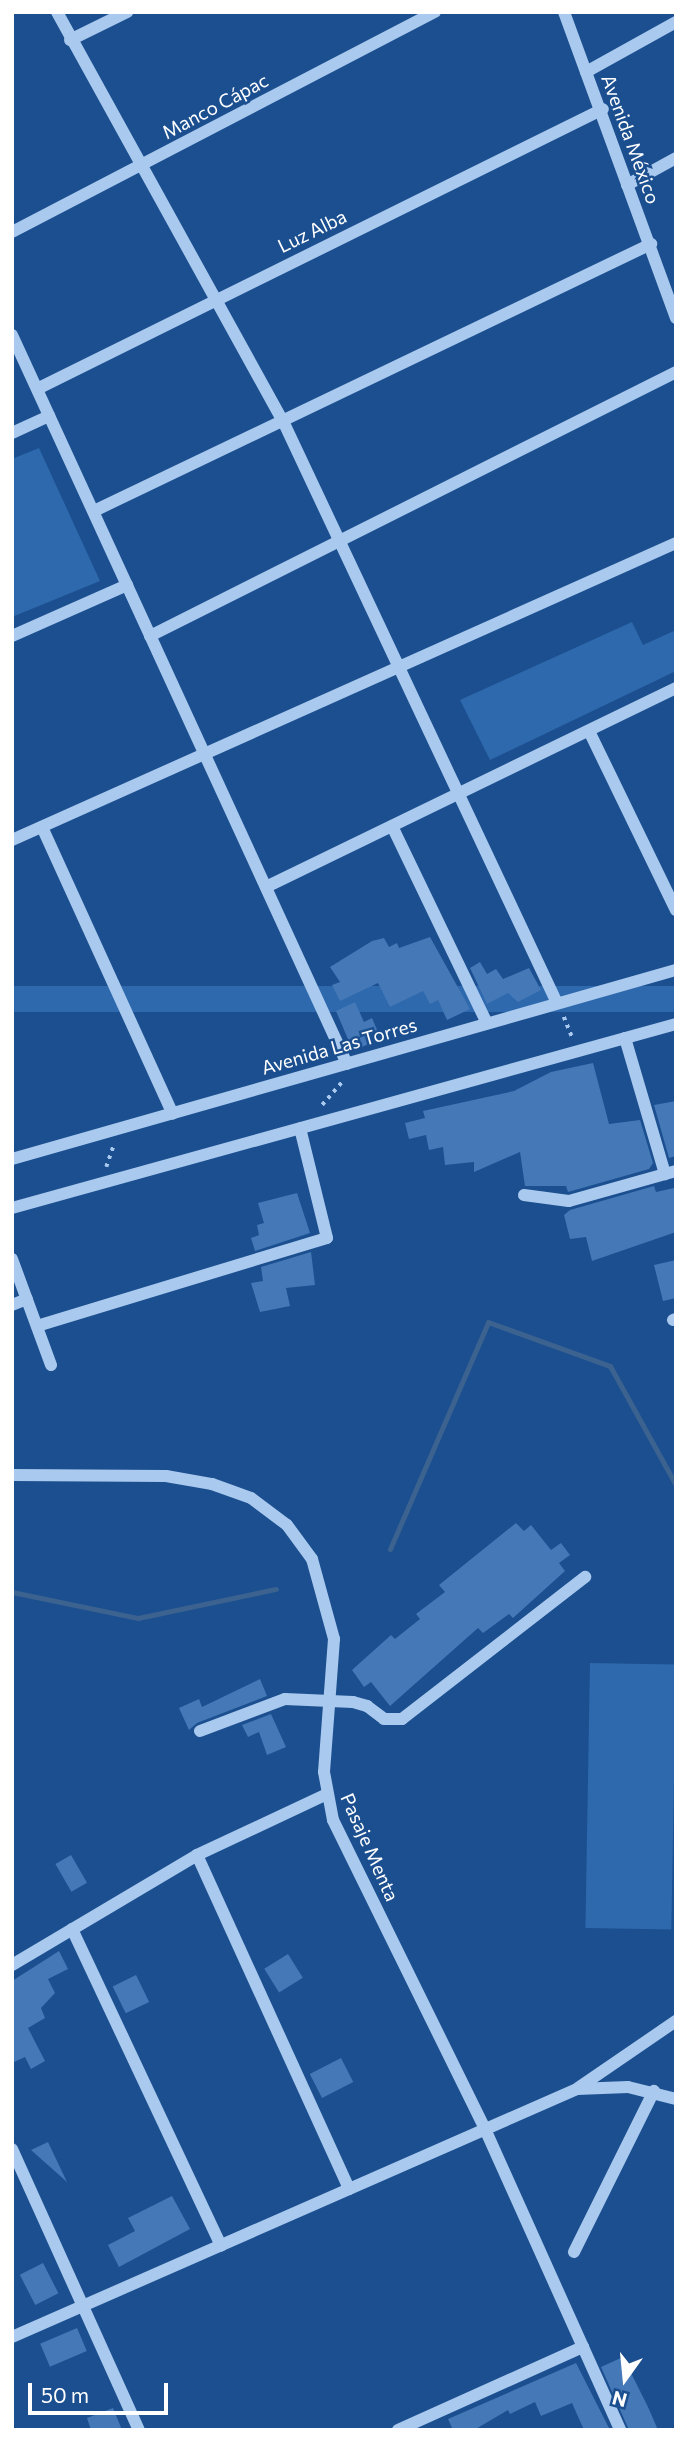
<!DOCTYPE html>
<meta charset="utf-8">
<style>
body{margin:0}
#map{position:relative;width:688px;height:2442px;overflow:hidden;background:#1b4f8f;font-family:Commissioner,sans-serif}
div>[style]{position:absolute}
.green>*{inset:0;background:#2e69ad;transform-origin:0 0}
.stream>*{height:5px;margin:-2.5px;padding:0 2.5px;transform-origin:2.5px;border-radius:2.5px;background:#3c6290}
.building>*{inset:0;background:#4478b7;transform-origin:0 0}
.path>*{height:3.5px;margin-top:-1.75px;transform-origin:0;background:repeating-linear-gradient(90deg,#a9c9ee 0 3.5px,transparent 0 8.5px)}
.minor>*{height:12px;margin:-6px;padding:0 6px;transform-origin:6px;border-radius:6px;background:#a9c9ee}
span{translate:-50% -50%;white-space:nowrap;text-align:center;line-height:1.15;-webkit-text-stroke:5px #1b4f8f;paint-order:stroke}
.street-label{font-size:19px;color:#fff}
.frame{position:absolute;inset:0;border:14px solid #fff;pointer-events:none}
.north{position:absolute;left:590px;top:2344px;width:70px;height:70px;-webkit-text-stroke:5px #1b4f8f;paint-order:stroke;rotate:195deg;font-size:19px;font-weight:700;line-height:28px;text-align:center;color:#fff}
.north::after{content:'';display:block;margin:auto;width:24px;height:32px;background:#fff;clip-path:polygon(50% 0,100% 100%,50% 72%,0 100%)}
.scale{position:absolute;left:28px;top:2383px;width:140px;height:32px;box-sizing:border-box;border:4px solid #fff;border-top:0;padding-left:9px;font-size:21px;line-height:24px;white-space:nowrap;color:#fff;-webkit-text-stroke:5px #1b4f8f;paint-order:stroke}
</style>
<div id="map">
<div class="green">
<i style="clip-path:polygon(39px 448px,100px 581px,12px 617px,12px 459px)"></i>
<i style="clip-path:polygon(632px 622px,643px 645px,676px 630px,676px 671px,490px 760px,460px 700px)"></i>
<i style="left:676px;top:986px;width:26px;height:689px;rotate:90deg"></i>
<i style="left:590px;top:1663px;width:86px;height:265px;rotate:1deg"></i>
</div>
<div class="stream">
<i style="left:390px;top:1549px;width:247px;rotate:-66.6deg"></i>
<i style="left:488px;top:1322px;width:130px;rotate:19.8deg"></i>
<i style="left:610px;top:1366px;width:136px;rotate:61deg"></i>
<i style="left:12px;top:1592px;width:129px;rotate:11.7deg"></i>
<i style="left:138px;top:1618px;width:141px;rotate:-11.9deg"></i>
</div>
<div class="building">
<i style="clip-path:polygon(430px 937px,470px 1009px,447px 1020px,438px 1000px,430px 1004px,423px 991px,390px 1007px,378px 983px,340px 1001px,332px 985px,340px 982px,330px 967px,372px 941px,384px 938px,389px 947px,397px 943px,399px 948px)"></i>
<i style="clip-path:polygon(480px 962px,487px 974px,496px 969px,503px 979px,529px 968px,541px 990px,518px 1002px,508px 993px,487px 1004px,470px 968px)"></i>
<i style="clip-path:polygon(355px 1002px,364px 1022px,372px 1018px,378px 1032px,371px 1035px,373px 1042px,353px 1051px,336px 1011px)"></i>
<i style="clip-path:polygon(593px 1063px,609px 1124px,640px 1120px,653px 1163px,649px 1169px,568px 1192px,566px 1186px,525px 1186px,520px 1152px,474px 1172px,474px 1162px,445px 1165px,443px 1147px,429px 1150px,426px 1135px,409px 1139px,405px 1123px,425px 1118px,423px 1111px,514px 1091px,551px 1072px)"></i>
<i style="clip-path:polygon(676px 1101px,676px 1156px,669px 1158px,654px 1105px)"></i>
<i style="clip-path:polygon(654px 1186px,656px 1192px,674px 1188px,676px 1232px,592px 1261px,586px 1237px,570px 1239px,564px 1215px,570px 1210px)"></i>
<i style="clip-path:polygon(297px 1193px,310px 1233px,255px 1251px,251px 1238px,259px 1235px,257px 1225px,264px 1223px,258px 1203px)"></i>
<i style="clip-path:polygon(311px 1252px,315px 1285px,286px 1288px,290px 1306px,260px 1312px,251px 1283px,263px 1281px,261px 1267px)"></i>
<i style="clip-path:polygon(676px 1260px,676px 1298px,663px 1301px,654px 1265px)"></i>
<i style="clip-path:polygon(516px 1523px,524px 1531px,531px 1525px,551px 1550px,561px 1543px,570px 1555px,559px 1563px,565px 1571px,513px 1618px,509px 1614px,483px 1633px,478px 1628px,390px 1706px,371px 1682px,364px 1687px,352px 1670px,391px 1635px,395px 1639px,420px 1619px,416px 1614px,445px 1592px,439px 1585px)"></i>
<i style="clip-path:polygon(260px 1679px,267px 1696px,197px 1723px,189px 1730px,179px 1708px,199px 1699px,202px 1707px)"></i>
<i style="clip-path:polygon(271px 1714px,286px 1747px,267px 1755px,259px 1732px,248px 1737px,242px 1725px)"></i>
<i style="left:71px;top:1855px;width:32px;height:18px;rotate:60deg"></i>
<i style="clip-path:polygon(59px 1951px,68px 1969px,48px 1979px,55px 1993px,41px 2008px,45px 2018px,28px 2028px,45px 2061px,31px 2069px,25px 2057px,12px 2063px,12px 1981px)"></i>
<i style="left:288px;top:1954px;width:28px;height:28px;rotate:58deg"></i>
<i style="left:136px;top:1975px;width:30px;height:26px;rotate:64deg"></i>
<i style="left:341px;top:2058px;width:27px;height:35px;rotate:63deg"></i>
<i style="clip-path:polygon(48px 2142px,67px 2182px,31px 2150px)"></i>
<i style="clip-path:polygon(172px 2196px,190px 2229px,119px 2267px,108px 2245px,135px 2231px,128px 2218px)"></i>
<i style="left:43px;top:2263px;width:34px;height:26px;rotate:63deg"></i>
<i style="left:77px;top:2328px;width:25px;height:40px;rotate:67deg"></i>
<i style="clip-path:polygon(623px 2357px,648px 2407px,658px 2430px,629px 2430px,601px 2367px)"></i>
<i style="clip-path:polygon(576px 2363px,610px 2430px,584px 2430px,572px 2403px,541px 2416px,535px 2402px,510px 2414px,508px 2410px,474px 2430px,453px 2430px,448px 2419px)"></i>
<i style="clip-path:polygon(113px 2408px,122px 2430px,91px 2430px,87px 2418px)"></i>
</div>
<div class="path">
<i style="left:564px;top:1017px;width:24px;rotate:68deg"></i>
<i style="left:322px;top:1105px;width:33px;rotate:-49deg"></i>
<i style="left:106px;top:1167px;width:24px;rotate:-71deg"></i>
</div>
<div class="minor">
<i style="left:57px;top:12px;width:467px;rotate:61.1deg"></i>
<i style="left:283px;top:421px;width:643px;rotate:64.79deg"></i>
<i style="left:564px;top:12px;width:326px;rotate:69.9deg"></i>
<i style="left:70px;top:40px;width:64px;rotate:-26.2deg"></i>
<i style="left:586px;top:72px;width:103px;rotate:-29.1deg"></i>
<i style="left:627px;top:185px;width:56px;rotate:-28.9deg"></i>
<i style="left:12px;top:232px;width:477px;rotate:-27.5deg"></i>
<i style="left:12px;top:335px;width:802px;rotate:65.32deg"></i>
<i style="left:39px;top:388px;width:629px;rotate:-26.32deg"></i>
<i style="left:12px;top:433px;width:41px;rotate:-24.7deg"></i>
<i style="left:94px;top:511px;width:618px;rotate:-25.61deg"></i>
<i style="left:12px;top:636px;width:126px;rotate:-23.9deg"></i>
<i style="left:150px;top:636px;width:589px;rotate:-26.65deg"></i>
<i style="left:589px;top:731px;width:199px;rotate:64.1deg"></i>
<i style="left:392px;top:826px;width:219px;rotate:64.3deg"></i>
<i style="left:42px;top:827px;width:315px;rotate:65.5deg"></i>
<i style="left:12px;top:840px;width:727px;rotate:-24.1deg"></i>
<i style="left:266px;top:887px;width:456px;rotate:-25.9deg"></i>
<i style="left:625px;top:1038px;width:142px;rotate:73.6deg"></i>
<i style="left:12px;top:1159px;width:690px;rotate:-15.89deg"></i>
<i style="left:524px;top:1195px;width:45px;rotate:7.6deg"></i>
<i style="left:569px;top:1201px;width:111px;rotate:-15.7deg"></i>
<i style="left:12px;top:1208px;width:689px;rotate:-15.49deg"></i>
<i style="left:12px;top:1259px;width:113px;rotate:69.8deg"></i>
<i style="left:12px;top:1305px;width:16px;rotate:-22deg"></i>
<i style="left:673px;top:1320px;width:3px;rotate:-18deg"></i>
<i style="left:37px;top:1326px;width:303px;rotate:-16.9deg"></i>
<i style="left:327px;top:1238px;width:113px;rotate:-103.8deg"></i>
<i style="left:12px;top:1475px;width:154px;rotate:0.4deg"></i>
<i style="left:166px;top:1476px;width:47px;rotate:9.9deg"></i>
<i style="left:212px;top:1484px;width:41px;rotate:19.7deg"></i>
<i style="left:251px;top:1498px;width:45px;rotate:36.9deg"></i>
<i style="left:287px;top:1525px;width:42px;rotate:53.7deg"></i>
<i style="left:312px;top:1559px;width:83px;rotate:74.6deg"></i>
<i style="left:334px;top:1639px;width:133px;rotate:94.3deg"></i>
<i style="left:324px;top:1772px;width:49px;rotate:79.4deg"></i>
<i style="left:333px;top:1820px;width:344px;rotate:63.8deg"></i>
<i style="left:485px;top:2129px;width:330px;rotate:65.8deg"></i>
<i style="left:200px;top:1731px;width:91px;rotate:-20.6deg"></i>
<i style="left:285px;top:1699px;width:68px;rotate:2.5deg"></i>
<i style="left:353px;top:1702px;width:15px;rotate:16deg"></i>
<i style="left:367px;top:1706px;width:21px;rotate:37deg"></i>
<i style="left:384px;top:1719px;width:18px"></i>
<i style="left:402px;top:1719px;width:232px;rotate:-37.8deg"></i>
<i style="left:197px;top:1855px;width:367px;rotate:65.5deg"></i>
<i style="left:72px;top:1929px;width:350px;rotate:64.8deg"></i>
<i style="left:12px;top:1965px;width:215px;rotate:-30.7deg"></i>
<i style="left:197px;top:1855px;width:141px;rotate:-25.1deg"></i>
<i style="left:578px;top:2088px;width:119px;rotate:-34.4deg"></i>
<i style="left:12px;top:2149px;width:308px;rotate:65.7deg"></i>
<i style="left:574px;top:2252px;width:180px;rotate:-63.6deg"></i>
<i style="left:12px;top:2337px;width:617px;rotate:-23.7deg"></i>
<i style="left:577px;top:2089px;width:51px;rotate:-2.2deg"></i>
<i style="left:628px;top:2087px;width:49px;rotate:14deg"></i>
<i style="left:398px;top:2430px;width:203px;rotate:-24.2deg"></i>
</div>
<div class="street-label">
<span style="left:215px;top:106px;rotate:-28deg">Manco Cápac</span>
<span style="left:631px;top:139px;rotate:70deg">Avenida México</span>
<span style="left:312px;top:231px;rotate:-26deg">Luz Alba</span>
<span style="left:339px;top:1046px;rotate:-16deg">Avenida Las Torres</span>
<span style="left:370px;top:1847px;rotate:66deg">Pasaje Menta</span>
</div>
<div class="frame"></div>
<div class="north">N</div>
<div class="scale">50 m</div>
</div>
